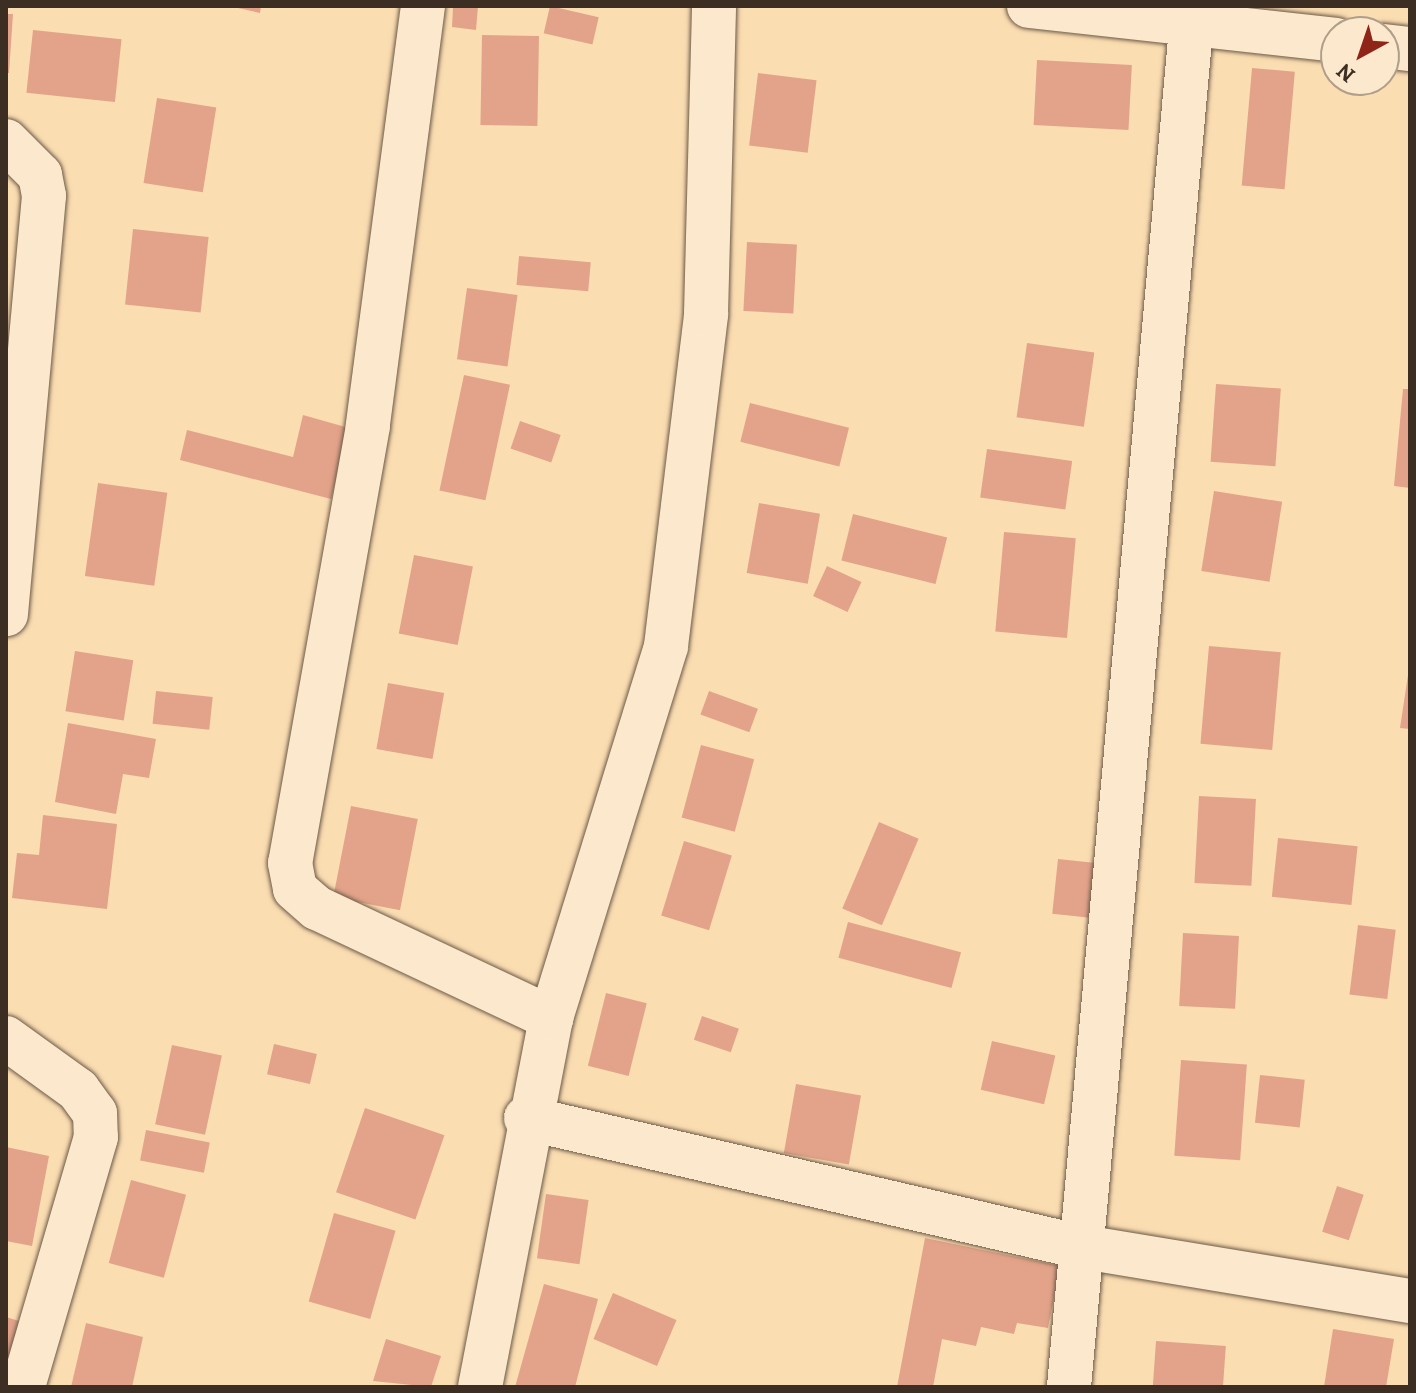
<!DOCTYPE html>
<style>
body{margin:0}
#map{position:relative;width:1416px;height:1393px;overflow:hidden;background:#fbddb2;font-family:Alegreya,serif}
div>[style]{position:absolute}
.building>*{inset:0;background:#e3a38a;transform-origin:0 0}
.roads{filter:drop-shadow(0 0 2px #6c5a47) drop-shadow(0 0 2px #6c5a47)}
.minor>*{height:44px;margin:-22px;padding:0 22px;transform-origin:22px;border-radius:22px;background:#fce9cd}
span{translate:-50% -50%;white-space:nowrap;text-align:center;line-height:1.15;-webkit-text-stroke:8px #fce9cd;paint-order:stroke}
.frame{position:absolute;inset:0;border:8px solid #3c2e23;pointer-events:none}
.north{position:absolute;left:1320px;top:16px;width:80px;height:80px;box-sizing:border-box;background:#fce9cd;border:2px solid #af9e89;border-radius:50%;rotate:220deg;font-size:22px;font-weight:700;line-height:32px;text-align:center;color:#3c2e23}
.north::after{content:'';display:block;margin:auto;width:28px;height:36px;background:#8f2418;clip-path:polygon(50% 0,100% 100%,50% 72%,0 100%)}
</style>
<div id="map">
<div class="building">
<i style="clip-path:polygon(229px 6px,261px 6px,260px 13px)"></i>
<i style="clip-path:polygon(453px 6px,478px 6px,476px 30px,452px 27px)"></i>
<i style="left:550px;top:6px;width:50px;height:28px;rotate:13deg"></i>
<i style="clip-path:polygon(6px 14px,13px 14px,9px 73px,6px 73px)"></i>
<i style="left:33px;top:30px;width:89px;height:63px;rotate:6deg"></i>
<i style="left:482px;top:35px;width:57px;height:90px;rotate:1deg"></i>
<i style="left:1037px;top:60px;width:95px;height:65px;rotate:3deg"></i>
<i style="left:1252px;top:68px;width:43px;height:118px;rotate:5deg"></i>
<i style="left:758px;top:73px;width:59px;height:73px;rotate:7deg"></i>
<i style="left:157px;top:98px;width:60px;height:86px;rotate:9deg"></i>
<i style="left:133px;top:229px;width:76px;height:76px;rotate:6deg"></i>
<i style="left:747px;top:242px;width:50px;height:69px;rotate:3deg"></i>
<i style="left:519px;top:256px;width:72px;height:29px;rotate:5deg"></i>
<i style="left:467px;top:288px;width:51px;height:72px;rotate:8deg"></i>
<i style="left:1027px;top:343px;width:68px;height:75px;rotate:8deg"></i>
<i style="left:464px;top:375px;width:47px;height:118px;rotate:12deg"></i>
<i style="left:1216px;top:384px;width:65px;height:78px;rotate:4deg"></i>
<i style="clip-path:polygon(1403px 389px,1410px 389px,1410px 488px,1394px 486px)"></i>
<i style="left:750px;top:403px;width:102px;height:40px;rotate:14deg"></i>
<i style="clip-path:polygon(303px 415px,349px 428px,331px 499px,180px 460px,187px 430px,293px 457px)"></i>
<i style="left:520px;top:421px;width:43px;height:29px;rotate:19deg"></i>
<i style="left:987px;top:449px;width:86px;height:49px;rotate:8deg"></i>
<i style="left:98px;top:483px;width:70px;height:94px;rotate:8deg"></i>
<i style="left:1214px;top:491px;width:69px;height:81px;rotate:9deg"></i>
<i style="left:759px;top:503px;width:62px;height:71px;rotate:10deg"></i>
<i style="left:853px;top:514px;width:97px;height:48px;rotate:14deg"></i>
<i style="left:1004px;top:532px;width:72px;height:100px;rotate:5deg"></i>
<i style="left:414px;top:555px;width:60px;height:80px;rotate:11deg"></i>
<i style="left:827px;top:566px;width:38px;height:33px;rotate:25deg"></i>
<i style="left:1209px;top:646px;width:72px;height:98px;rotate:5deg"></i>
<i style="left:75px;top:651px;width:59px;height:61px;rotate:9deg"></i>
<i style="clip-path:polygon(1408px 675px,1410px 675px,1410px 729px,1400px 728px)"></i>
<i style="left:388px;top:683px;width:57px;height:67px;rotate:10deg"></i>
<i style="left:156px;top:691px;width:57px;height:33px;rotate:6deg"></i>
<i style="left:709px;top:691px;width:52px;height:25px;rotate:20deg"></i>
<i style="clip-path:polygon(68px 723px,156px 739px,149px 778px,123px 774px,116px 814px,55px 802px)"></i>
<i style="left:701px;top:745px;width:55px;height:75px;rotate:15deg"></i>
<i style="left:1199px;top:796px;width:57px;height:87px;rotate:3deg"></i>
<i style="left:351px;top:806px;width:68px;height:93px;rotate:11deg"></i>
<i style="clip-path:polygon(43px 815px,117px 824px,107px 909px,12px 898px,17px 853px,39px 855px)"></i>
<i style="left:879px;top:822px;width:43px;height:94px;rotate:23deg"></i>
<i style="left:1278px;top:838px;width:80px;height:59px;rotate:6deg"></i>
<i style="left:684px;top:841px;width:50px;height:78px;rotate:17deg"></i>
<i style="left:1058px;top:859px;width:38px;height:55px;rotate:6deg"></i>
<i style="left:848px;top:922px;width:117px;height:37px;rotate:15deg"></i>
<i style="left:1358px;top:925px;width:38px;height:70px;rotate:7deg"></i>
<i style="left:1183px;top:933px;width:56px;height:73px;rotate:3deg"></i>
<i style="left:606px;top:993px;width:42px;height:75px;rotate:14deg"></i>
<i style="left:702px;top:1016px;width:39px;height:25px;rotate:19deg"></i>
<i style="left:992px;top:1041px;width:65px;height:50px;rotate:13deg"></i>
<i style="left:274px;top:1044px;width:44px;height:31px;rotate:13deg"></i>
<i style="left:172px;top:1045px;width:51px;height:81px;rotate:12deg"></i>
<i style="left:1181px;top:1060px;width:66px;height:96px;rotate:4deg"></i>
<i style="left:1260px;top:1075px;width:45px;height:48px;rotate:6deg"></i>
<i style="left:796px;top:1084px;width:66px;height:70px;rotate:10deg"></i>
<i style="left:365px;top:1108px;width:84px;height:89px;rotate:19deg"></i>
<i style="left:146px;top:1130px;width:65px;height:31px;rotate:11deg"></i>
<i style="clip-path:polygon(6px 1147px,49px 1156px,32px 1246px,6px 1241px)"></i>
<i style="left:131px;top:1180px;width:57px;height:86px;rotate:15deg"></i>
<i style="left:1337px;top:1186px;width:28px;height:48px;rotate:18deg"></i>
<i style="left:546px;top:1194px;width:43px;height:65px;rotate:8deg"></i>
<i style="left:334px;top:1213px;width:64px;height:92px;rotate:16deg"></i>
<i style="clip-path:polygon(925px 1238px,1060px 1266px,1048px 1328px,1017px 1323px,1014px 1334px,981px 1327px,976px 1346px,942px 1339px,933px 1387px,897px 1387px)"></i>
<i style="clip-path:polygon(544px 1284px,598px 1299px,575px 1387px,515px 1387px)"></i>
<i style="left:613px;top:1293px;width:69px;height:50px;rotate:23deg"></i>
<i style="clip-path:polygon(6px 1317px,19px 1321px,6px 1367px)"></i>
<i style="clip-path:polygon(86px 1323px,143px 1337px,132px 1387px,71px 1387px)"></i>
<i style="clip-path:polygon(1333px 1329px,1394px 1339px,1386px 1387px,1324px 1387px)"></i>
<i style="clip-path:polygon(386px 1339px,441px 1356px,431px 1387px,373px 1381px)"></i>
<i style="left:1156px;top:1341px;width:70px;height:46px;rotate:4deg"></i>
</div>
<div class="roads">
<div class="minor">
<i style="left:423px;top:6px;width:424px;rotate:97.5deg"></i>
<i style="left:368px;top:426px;width:444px;rotate:100.1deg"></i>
<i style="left:290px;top:863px;width:26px;rotate:79deg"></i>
<i style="left:295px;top:889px;width:29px;rotate:41deg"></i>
<i style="left:317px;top:908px;width:259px;rotate:25.2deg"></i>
<i style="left:1029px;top:6px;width:309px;rotate:6.3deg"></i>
<i style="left:1384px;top:46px;width:26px;rotate:7deg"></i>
<i style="left:6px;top:141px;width:48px;rotate:45deg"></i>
<i style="left:40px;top:175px;width:21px;rotate:79deg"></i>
<i style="left:44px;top:196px;width:420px;rotate:95.2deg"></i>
<i style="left:6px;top:1038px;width:89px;rotate:35.8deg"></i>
<i style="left:78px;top:1090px;width:29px;rotate:54deg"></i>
<i style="left:95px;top:1113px;width:24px;rotate:88deg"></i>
<i style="left:96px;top:1137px;width:260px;rotate:106.3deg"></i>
<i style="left:526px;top:1118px;width:566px;rotate:13.08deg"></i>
<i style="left:1077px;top:1246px;width:338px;rotate:9.4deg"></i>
<i style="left:480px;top:1387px;width:376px;rotate:-79.1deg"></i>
<i style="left:551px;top:1018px;width:389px;rotate:-72.8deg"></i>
<i style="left:666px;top:646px;width:334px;rotate:-83.1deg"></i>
<i style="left:706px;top:314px;width:308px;rotate:-88.5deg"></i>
<i style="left:1069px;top:1387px;width:1387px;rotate:-84.87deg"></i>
</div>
</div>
<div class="frame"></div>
<div class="north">N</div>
</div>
